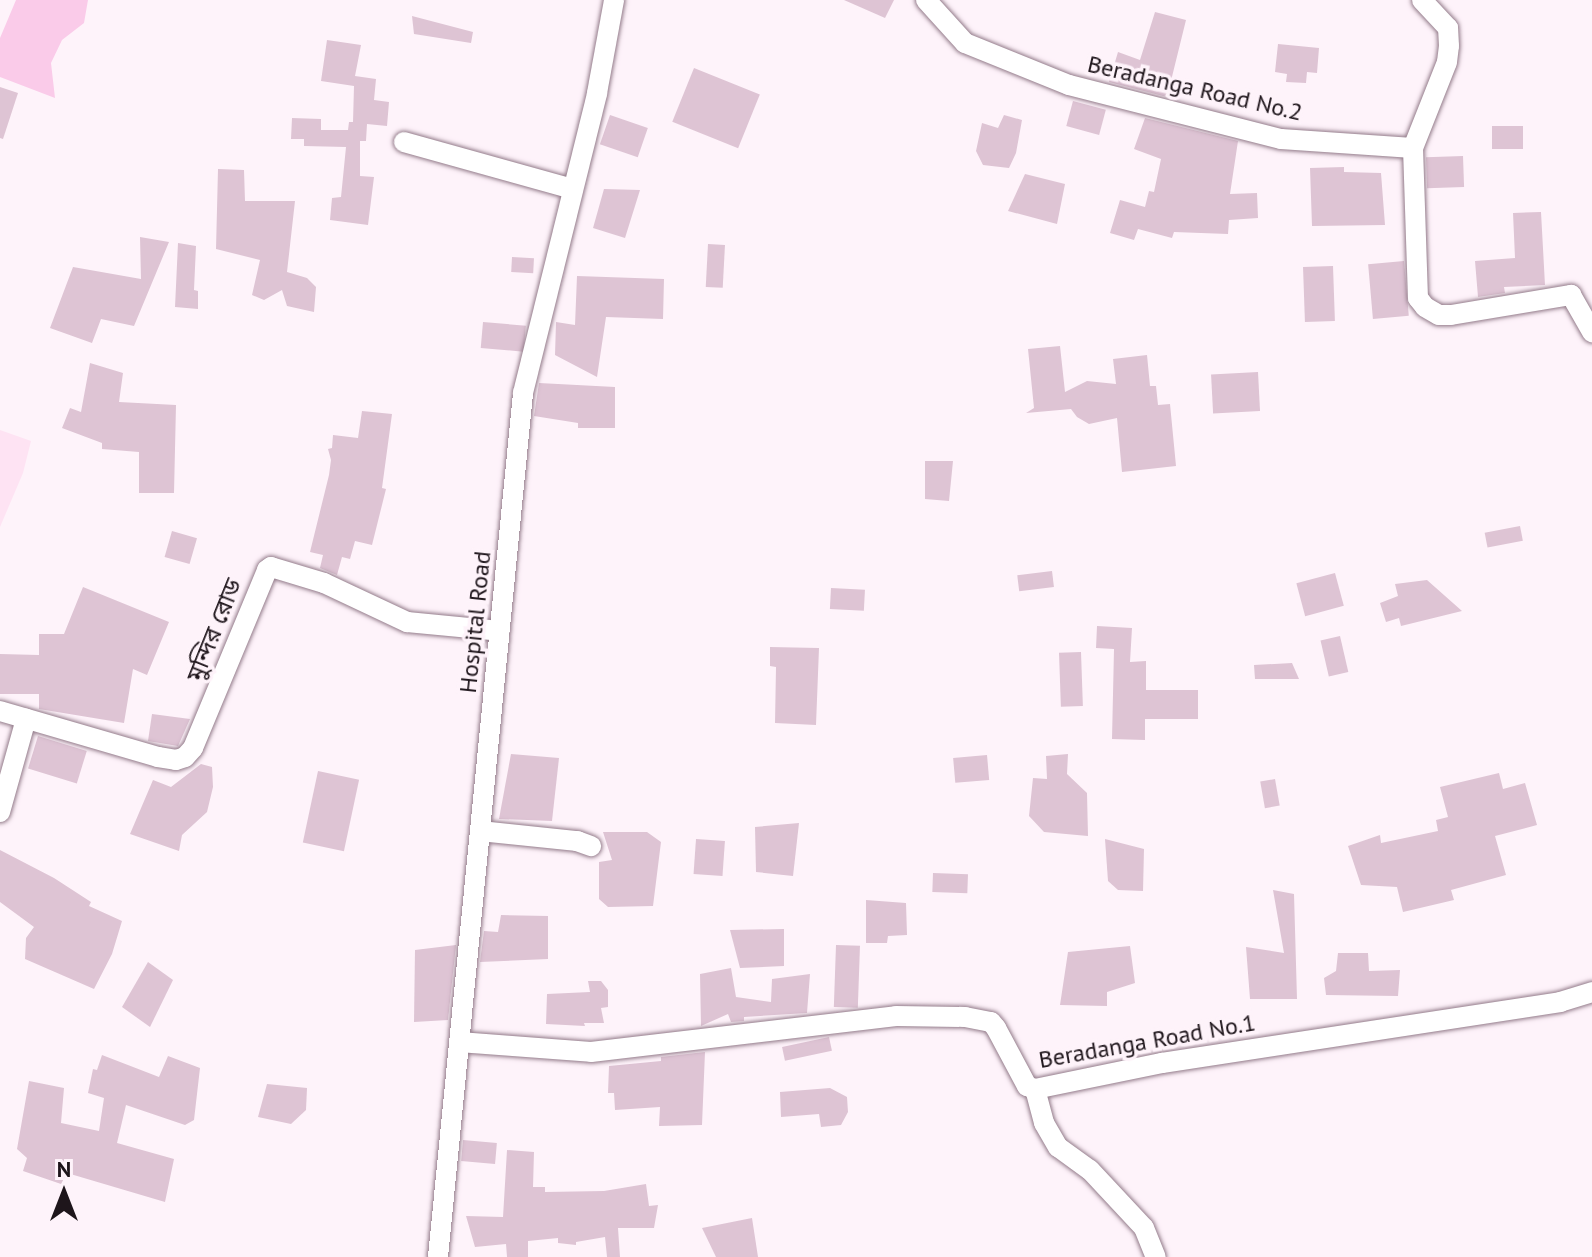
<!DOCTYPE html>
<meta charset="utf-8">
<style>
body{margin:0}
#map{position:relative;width:1592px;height:1257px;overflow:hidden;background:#fef3fa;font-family:"PT Sans","Noto Sans Bengali",sans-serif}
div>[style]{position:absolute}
.built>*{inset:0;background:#fee3f3}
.water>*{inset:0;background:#facbe9}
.building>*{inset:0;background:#dec4d4;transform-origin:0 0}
.roads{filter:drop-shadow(0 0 2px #937b8a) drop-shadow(0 0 2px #937b8a)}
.minor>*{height:20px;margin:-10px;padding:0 10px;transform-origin:10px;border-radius:10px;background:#fff}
span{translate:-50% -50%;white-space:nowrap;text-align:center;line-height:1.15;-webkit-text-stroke:7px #fef3fa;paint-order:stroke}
.street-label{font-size:24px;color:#1e151b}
.north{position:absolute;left:24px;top:1153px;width:80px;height:80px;-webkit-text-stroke:6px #fef3fa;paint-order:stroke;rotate:0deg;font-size:22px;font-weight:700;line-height:32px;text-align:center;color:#1e151b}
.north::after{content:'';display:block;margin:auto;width:28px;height:36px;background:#1e151b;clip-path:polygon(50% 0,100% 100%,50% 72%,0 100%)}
</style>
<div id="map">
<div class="built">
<i style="clip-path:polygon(0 430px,31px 441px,23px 473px,0 527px)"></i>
</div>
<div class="water">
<i style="clip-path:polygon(16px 0,88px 0,84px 23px,62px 40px,51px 63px,55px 98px,0 77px,0 38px)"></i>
</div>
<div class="building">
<i style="clip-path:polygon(844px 0,894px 0,885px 18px)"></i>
<i style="clip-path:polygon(1155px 12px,1186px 20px,1167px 97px,1109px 82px,1118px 52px,1140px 60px)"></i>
<i style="clip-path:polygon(412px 16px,473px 32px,471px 43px,414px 34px)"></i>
<i style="clip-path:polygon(327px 40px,361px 45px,355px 76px,376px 79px,374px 100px,389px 102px,387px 126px,367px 124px,366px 141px,360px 141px,360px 176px,374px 177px,368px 225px,330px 220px,332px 198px,341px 197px,346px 147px,304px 146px,304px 139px,291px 139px,292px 118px,321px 119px,321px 130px,348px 130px,349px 122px,353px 122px,354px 86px,321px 81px)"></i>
<i style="clip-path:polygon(1278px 44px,1319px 48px,1317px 73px,1307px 72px,1306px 83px,1286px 82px,1287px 74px,1275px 72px)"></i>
<i style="left:694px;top:68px;width:71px;height:58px;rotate:22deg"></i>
<i style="clip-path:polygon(0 87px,18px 93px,3px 139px,0 138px)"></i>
<i style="left:1073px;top:101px;width:34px;height:26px;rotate:15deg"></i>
<i style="left:610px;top:115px;width:40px;height:31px;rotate:19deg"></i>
<i style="clip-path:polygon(1004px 115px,1022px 120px,1016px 153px,1009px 168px,983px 165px,976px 151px,982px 123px,998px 128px)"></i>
<i style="clip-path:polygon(1145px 118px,1238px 141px,1230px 194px,1257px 193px,1258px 218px,1229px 220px,1228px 234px,1174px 232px,1172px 238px,1138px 229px,1134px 240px,1110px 233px,1120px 200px,1145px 207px,1149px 191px,1154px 192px,1161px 159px,1134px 149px)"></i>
<i style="left:1492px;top:126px;width:31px;height:23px"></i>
<i style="left:1463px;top:156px;width:31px;height:37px;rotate:88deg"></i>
<i style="clip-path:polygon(1344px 167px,1344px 172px,1381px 173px,1385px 225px,1312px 226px,1310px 168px)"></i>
<i style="clip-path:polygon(218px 169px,244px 170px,245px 201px,295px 201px,287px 272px,307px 278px,316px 287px,314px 312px,287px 306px,282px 290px,264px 300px,252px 295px,260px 260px,216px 249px)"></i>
<i style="clip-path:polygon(1025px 174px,1065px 184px,1057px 224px,1008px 211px)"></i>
<i style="clip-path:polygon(604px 189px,640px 190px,625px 238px,593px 228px)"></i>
<i style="clip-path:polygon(1541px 212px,1545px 285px,1504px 287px,1505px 293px,1478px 297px,1475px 261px,1515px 258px,1513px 213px)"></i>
<i style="clip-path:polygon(140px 237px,169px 242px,134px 326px,101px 319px,92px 343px,50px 328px,73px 267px,141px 279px)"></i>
<i style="clip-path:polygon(178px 243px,196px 246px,194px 290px,198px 291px,198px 309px,175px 307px)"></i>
<i style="left:708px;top:244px;width:17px;height:43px;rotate:3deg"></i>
<i style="left:512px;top:257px;width:22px;height:15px;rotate:3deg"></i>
<i style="left:1404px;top:261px;width:55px;height:36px;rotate:85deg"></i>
<i style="left:1333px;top:266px;width:55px;height:30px;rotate:88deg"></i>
<i style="clip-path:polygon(577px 276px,664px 279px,663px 319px,606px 317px,597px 377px,555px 355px,556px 322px,575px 325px)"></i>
<i style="left:483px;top:322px;width:43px;height:26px;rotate:5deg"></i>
<i style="clip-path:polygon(1060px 346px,1065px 392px,1087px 381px,1116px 384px,1113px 359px,1147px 355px,1150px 386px,1156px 386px,1158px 405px,1170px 404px,1176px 466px,1122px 472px,1117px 418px,1089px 424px,1077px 417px,1071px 409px,1026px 413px,1034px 408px,1028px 349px)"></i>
<i style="clip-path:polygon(90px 363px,123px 373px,119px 402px,176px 405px,174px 493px,139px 493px,139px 452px,102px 449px,102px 443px,62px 428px,70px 408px,81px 412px)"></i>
<i style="left:1258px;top:372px;width:39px;height:47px;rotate:87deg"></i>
<i style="clip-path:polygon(539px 383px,615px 387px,615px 428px,578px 428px,578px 423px,534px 416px)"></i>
<i style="clip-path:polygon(362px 411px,392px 414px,382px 488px,386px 489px,372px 545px,355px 541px,350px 559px,342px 557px,337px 575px,320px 568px,323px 555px,310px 552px,329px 475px,331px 460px,328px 449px,332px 448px,333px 435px,358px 438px)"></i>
<i style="clip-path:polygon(925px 461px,953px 461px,949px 501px,925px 499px)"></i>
<i style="left:1520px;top:526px;width:15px;height:36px;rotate:79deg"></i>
<i style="left:172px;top:531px;width:26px;height:27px;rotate:16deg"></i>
<i style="left:1052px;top:571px;width:16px;height:35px;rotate:83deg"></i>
<i style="left:1335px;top:573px;width:34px;height:40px;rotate:75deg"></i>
<i style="clip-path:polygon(1427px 580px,1462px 611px,1401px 626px,1399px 618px,1386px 622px,1380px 603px,1398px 596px,1395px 584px)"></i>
<i style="clip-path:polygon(83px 587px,169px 622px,147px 675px,133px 669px,124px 723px,39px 709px,39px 694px,0 694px,0 654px,39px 655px,39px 634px,64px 634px)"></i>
<i style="left:831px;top:588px;width:34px;height:21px;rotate:3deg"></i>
<i style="clip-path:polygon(1097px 626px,1132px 628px,1130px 662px,1146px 661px,1146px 690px,1198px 690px,1198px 719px,1145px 719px,1145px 740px,1112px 739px,1114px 649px,1096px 648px)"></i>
<i style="left:1340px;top:636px;width:37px;height:20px;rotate:77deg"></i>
<i style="clip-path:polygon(770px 647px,819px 648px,816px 725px,775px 723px,776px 667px,770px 666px)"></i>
<i style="left:1081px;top:652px;width:54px;height:22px;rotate:88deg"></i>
<i style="clip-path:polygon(1292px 663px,1299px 679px,1255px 679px,1254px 665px)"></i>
<i style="clip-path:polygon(152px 714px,190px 719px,178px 746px,148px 741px)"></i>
<i style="left:38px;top:736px;width:51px;height:34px;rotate:17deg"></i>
<i style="clip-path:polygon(511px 754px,559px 758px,552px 821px,499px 819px)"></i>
<i style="clip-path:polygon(1068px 754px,1067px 774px,1087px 793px,1088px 836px,1044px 832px,1029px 816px,1033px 778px,1047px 779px,1046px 756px)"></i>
<i style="left:987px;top:755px;width:25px;height:34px;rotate:85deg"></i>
<i style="clip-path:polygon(201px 764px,212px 767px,213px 787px,207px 812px,182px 835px,179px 851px,130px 834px,153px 780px,171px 787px)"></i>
<i style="left:318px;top:771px;width:42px;height:73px;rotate:12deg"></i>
<i style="clip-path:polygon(1499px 773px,1503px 789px,1525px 783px,1537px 825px,1495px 836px,1506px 875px,1451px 890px,1454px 900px,1403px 912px,1397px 887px,1361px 885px,1348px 846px,1380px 835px,1381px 843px,1438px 831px,1436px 820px,1448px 817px,1440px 787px)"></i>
<i style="left:1275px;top:779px;width:27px;height:15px;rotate:80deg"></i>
<i style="clip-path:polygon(799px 823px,793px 876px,756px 872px,755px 827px)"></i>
<i style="clip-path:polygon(603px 832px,647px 832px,661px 842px,653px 906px,608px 907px,599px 899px,599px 862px,612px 860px)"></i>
<i style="left:696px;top:839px;width:29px;height:35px;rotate:4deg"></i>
<i style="clip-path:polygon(1105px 839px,1144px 849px,1143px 891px,1118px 890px,1108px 881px)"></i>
<i style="clip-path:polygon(0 850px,54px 878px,91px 902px,89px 906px,122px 921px,112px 954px,94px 989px,25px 959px,26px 938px,34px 927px,0 902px)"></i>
<i style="left:933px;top:873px;width:35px;height:19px;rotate:2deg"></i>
<i style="clip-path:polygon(1273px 890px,1294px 894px,1297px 999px,1250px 999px,1246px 947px,1284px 953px)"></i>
<i style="clip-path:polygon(866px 900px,906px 903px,907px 935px,888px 936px,887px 943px,866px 943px)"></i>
<i style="clip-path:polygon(501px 915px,548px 916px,548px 959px,480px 962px,484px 931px,498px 932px)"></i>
<i style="clip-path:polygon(784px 929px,784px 966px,740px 968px,730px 930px)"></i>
<i style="clip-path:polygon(456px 945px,448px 1020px,414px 1022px,415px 950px)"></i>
<i style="left:836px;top:945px;width:24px;height:62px;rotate:2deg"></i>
<i style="clip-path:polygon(1130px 946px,1135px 983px,1107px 992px,1107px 1006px,1060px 1005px,1068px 952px)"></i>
<i style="clip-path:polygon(1338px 953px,1368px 953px,1369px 971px,1400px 970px,1398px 996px,1326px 995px,1324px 978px,1336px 971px)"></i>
<i style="clip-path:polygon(148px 962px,173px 980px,150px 1027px,122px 1007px)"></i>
<i style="clip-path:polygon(731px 968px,736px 997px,771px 1002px,772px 979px,810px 974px,807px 1013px,744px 1017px,744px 1021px,731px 1022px,728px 1014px,701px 1026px,700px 974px)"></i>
<i style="clip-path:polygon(588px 981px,601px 981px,608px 990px,608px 1007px,601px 1008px,604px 1023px,584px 1023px,585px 1026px,546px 1024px,547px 994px,590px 992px)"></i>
<i style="left:829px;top:1037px;width:14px;height:48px;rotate:78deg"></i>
<i style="clip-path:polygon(705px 1052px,702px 1125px,659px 1126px,660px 1107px,615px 1110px,614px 1093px,608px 1093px,609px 1066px,661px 1061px,661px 1057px)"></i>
<i style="clip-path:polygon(102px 1055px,159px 1077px,168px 1056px,200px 1068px,194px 1120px,185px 1125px,126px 1105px,117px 1143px,174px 1159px,165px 1202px,67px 1173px,61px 1184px,23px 1171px,27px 1158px,17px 1149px,29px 1081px,64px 1088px,61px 1123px,99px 1131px,104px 1098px,88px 1093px,93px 1069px,97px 1070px)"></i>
<i style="clip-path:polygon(267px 1084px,307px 1088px,306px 1110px,291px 1124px,258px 1117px)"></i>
<i style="clip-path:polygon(830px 1088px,847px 1097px,848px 1112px,841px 1125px,821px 1127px,819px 1114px,781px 1117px,780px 1092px)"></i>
<i style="left:463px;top:1140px;width:34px;height:21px;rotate:5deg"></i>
<i style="clip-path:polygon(507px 1150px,534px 1152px,533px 1187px,545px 1187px,545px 1192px,604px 1191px,646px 1184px,649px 1206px,658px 1205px,654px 1228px,618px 1228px,620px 1257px,607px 1257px,605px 1237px,576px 1242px,576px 1245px,558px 1243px,558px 1238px,528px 1241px,528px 1257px,507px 1257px,506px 1244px,475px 1247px,466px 1216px,503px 1217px)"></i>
<i style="clip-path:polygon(752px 1218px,758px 1257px,716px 1257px,702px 1228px)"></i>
</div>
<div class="roads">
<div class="minor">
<i style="left:926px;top:0;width:58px;rotate:47.8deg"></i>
<i style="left:965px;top:43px;width:112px;rotate:22deg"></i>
<i style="left:1069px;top:85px;width:219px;rotate:14.3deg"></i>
<i style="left:1281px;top:139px;width:132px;rotate:3.9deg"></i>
<i style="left:1413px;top:148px;width:150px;rotate:88.1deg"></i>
<i style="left:1418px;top:298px;width:11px;rotate:52deg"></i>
<i style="left:1425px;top:307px;width:16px;rotate:30deg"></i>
<i style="left:1439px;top:315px;width:12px"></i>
<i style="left:1451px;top:315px;width:122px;rotate:-9.5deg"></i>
<i style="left:1571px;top:295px;width:43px;rotate:60.4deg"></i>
<i style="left:404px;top:142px;width:174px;rotate:15.6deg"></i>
<i style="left:1413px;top:148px;width:92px;rotate:-68.4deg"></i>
<i style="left:1447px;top:62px;width:16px;rotate:-83deg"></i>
<i style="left:1449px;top:46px;width:18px;rotate:-93deg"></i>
<i style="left:1448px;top:28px;width:38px;rotate:-133deg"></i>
<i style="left:0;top:711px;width:165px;rotate:16.2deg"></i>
<i style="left:158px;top:757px;width:18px;rotate:9deg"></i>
<i style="left:176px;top:760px;width:9px;rotate:-18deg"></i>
<i style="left:185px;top:757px;width:12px;rotate:-48deg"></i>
<i style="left:193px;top:748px;width:193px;rotate:-67.4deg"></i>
<i style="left:267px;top:570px;width:5px;rotate:-37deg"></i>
<i style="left:271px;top:567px;width:55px;rotate:16.8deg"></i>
<i style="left:324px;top:583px;width:92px;rotate:25.2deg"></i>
<i style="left:407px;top:622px;width:93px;rotate:5.5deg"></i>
<i style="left:0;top:812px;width:97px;rotate:-74.4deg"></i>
<i style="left:480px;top:831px;width:98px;rotate:5.9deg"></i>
<i style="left:577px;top:841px;width:15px;rotate:20deg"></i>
<i style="left:459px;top:1042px;width:132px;rotate:4.3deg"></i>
<i style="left:591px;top:1052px;width:307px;rotate:-6.7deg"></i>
<i style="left:896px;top:1016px;width:69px;rotate:0.8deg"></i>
<i style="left:965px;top:1017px;width:26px;rotate:11deg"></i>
<i style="left:991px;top:1022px;width:8px;rotate:50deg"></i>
<i style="left:996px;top:1028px;width:66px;rotate:61.9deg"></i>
<i style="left:1027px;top:1086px;width:9px;rotate:21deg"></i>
<i style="left:1035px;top:1089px;width:130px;rotate:-11.6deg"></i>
<i style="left:1162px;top:1063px;width:403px;rotate:-8.7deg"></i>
<i style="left:1560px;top:1002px;width:34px;rotate:-17deg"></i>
<i style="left:1035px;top:1089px;width:35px;rotate:75deg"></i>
<i style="left:1044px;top:1123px;width:28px;rotate:60deg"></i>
<i style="left:1058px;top:1147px;width:39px;rotate:36deg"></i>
<i style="left:1090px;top:1170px;width:79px;rotate:47deg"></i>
<i style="left:1144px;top:1228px;width:31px;rotate:68deg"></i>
<i style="left:438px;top:1257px;width:868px;rotate:-84.38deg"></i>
<i style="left:523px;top:393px;width:309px;rotate:-76.1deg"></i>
<i style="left:597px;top:93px;width:95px;rotate:-79.6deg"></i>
</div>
</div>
<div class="street-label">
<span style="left:1195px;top:88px;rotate:13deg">Beradanga Road No.2</span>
<span style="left:475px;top:622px;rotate:-84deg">Hospital Road</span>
<span style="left:214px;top:630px;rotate:-68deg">মুন্দির রোড</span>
<span style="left:1147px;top:1041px;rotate:-10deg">Beradanga Road No.1</span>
</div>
<div class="north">N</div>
</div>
